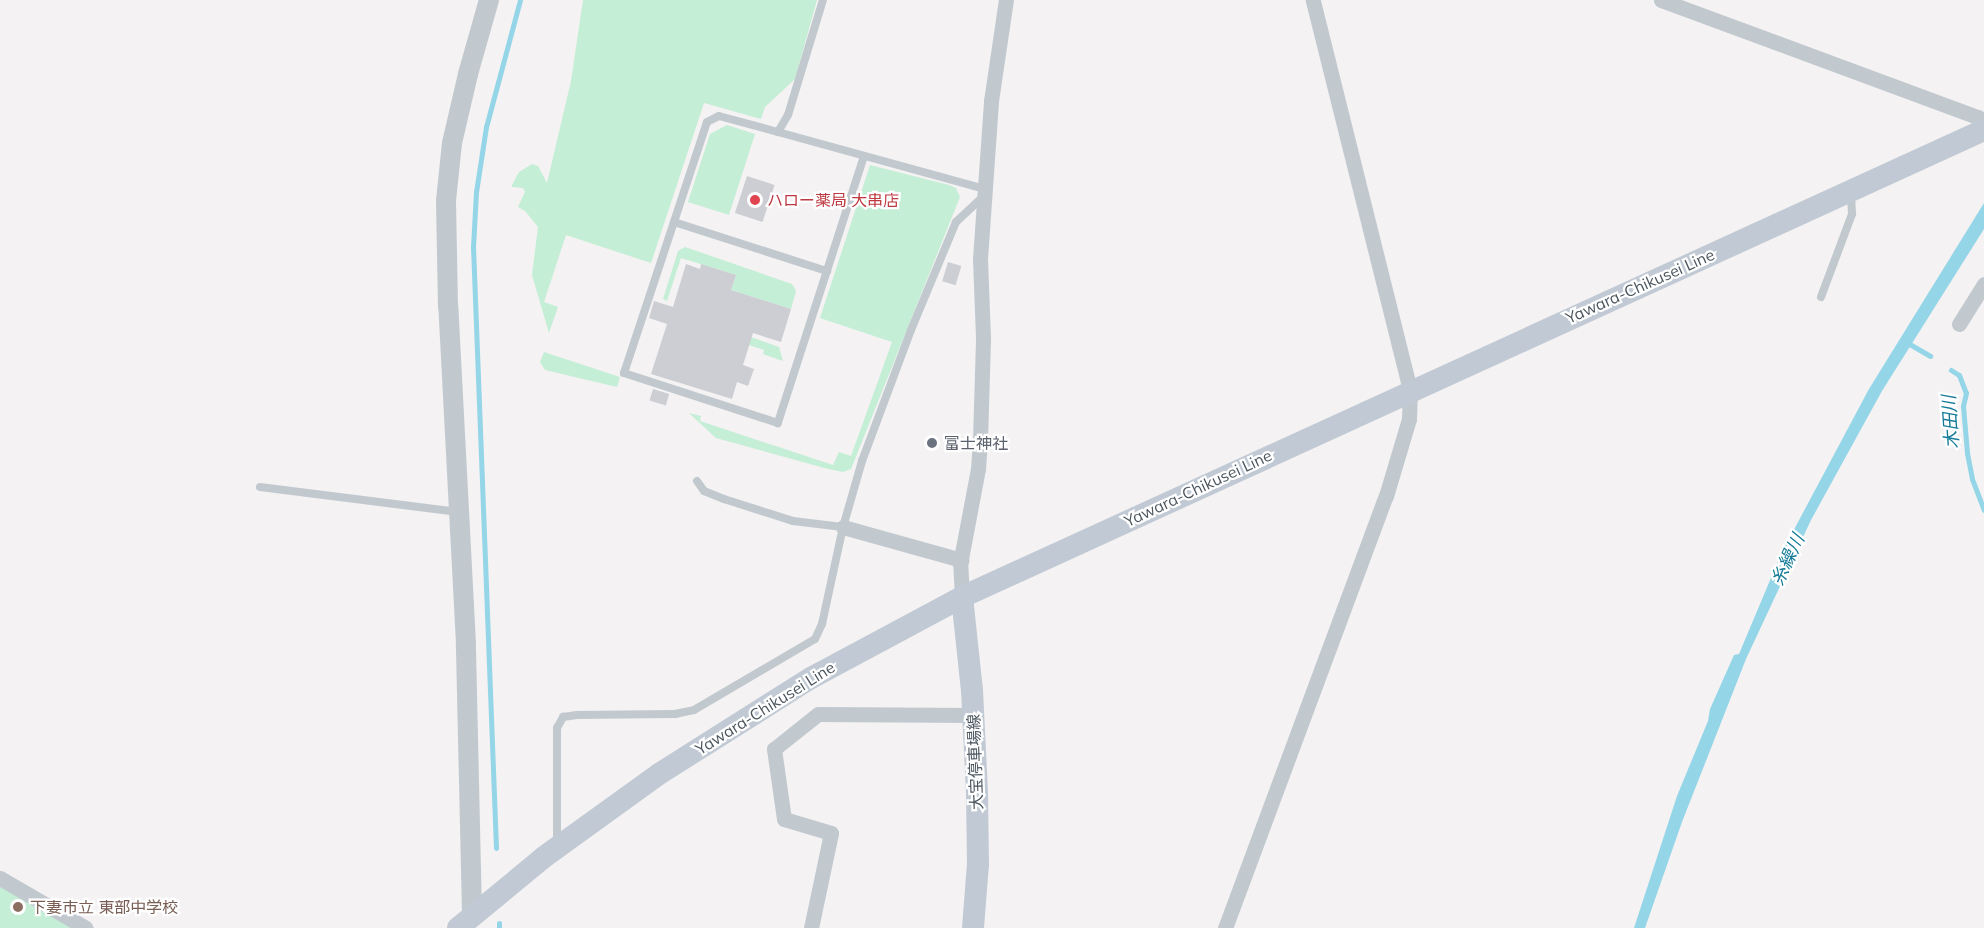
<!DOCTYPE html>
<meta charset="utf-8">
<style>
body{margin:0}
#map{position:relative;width:1984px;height:928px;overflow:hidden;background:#f4f2f2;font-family:Mulish,"Noto Sans JP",sans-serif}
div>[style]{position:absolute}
.green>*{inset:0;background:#c4eed5}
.water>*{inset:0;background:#94d5e8}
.stream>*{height:5px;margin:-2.5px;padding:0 2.5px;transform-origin:2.5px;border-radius:2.5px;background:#94d5e8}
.building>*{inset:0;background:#ccced4;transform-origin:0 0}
.service>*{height:8px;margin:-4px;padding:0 4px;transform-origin:4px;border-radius:4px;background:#c1c9cf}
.minor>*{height:15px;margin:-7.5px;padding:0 7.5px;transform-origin:7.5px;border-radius:7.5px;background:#c1c9cf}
.tertiary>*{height:20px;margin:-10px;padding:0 10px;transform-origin:10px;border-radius:10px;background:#c1c9cf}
.secondary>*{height:22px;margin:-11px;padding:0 11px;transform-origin:11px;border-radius:11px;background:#c1cad4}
.dots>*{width:16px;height:16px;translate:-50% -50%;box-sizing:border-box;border:3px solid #fff;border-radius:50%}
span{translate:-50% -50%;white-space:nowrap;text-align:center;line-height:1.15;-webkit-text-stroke:4.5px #fff;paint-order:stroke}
.health-label{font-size:16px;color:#be3a42}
.left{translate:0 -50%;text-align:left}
.street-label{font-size:16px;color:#4b555e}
.worship-label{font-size:16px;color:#5b616d}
.education-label{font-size:16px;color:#785e54}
.water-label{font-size:18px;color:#157b98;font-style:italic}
</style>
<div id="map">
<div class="green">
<i style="clip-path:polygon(583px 0,817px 0,795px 79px,765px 107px,761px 119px,704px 103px,651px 263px,566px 235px,544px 302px,558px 307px,549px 333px,532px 275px,538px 227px,525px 211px,518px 207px,525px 192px,523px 188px,512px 187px,512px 185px,519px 172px,532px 164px,538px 166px,547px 183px,571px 81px)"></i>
<i style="clip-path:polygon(727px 125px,755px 134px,729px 215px,688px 202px,710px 134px)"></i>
<i style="clip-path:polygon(870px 165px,949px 185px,956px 188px,960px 197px,853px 464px,851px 469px,843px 472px,828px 469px,716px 438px,689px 413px,701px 416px,700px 421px,833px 465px,839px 452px,851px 456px,892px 342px,820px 318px)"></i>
<i style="clip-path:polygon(685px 247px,792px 284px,796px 291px,791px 309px,731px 290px,736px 275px,681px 258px,667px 301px,663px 299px,678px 251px)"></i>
<i style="clip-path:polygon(751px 337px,779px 347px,783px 361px,763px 354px,764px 350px,749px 345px)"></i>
<i style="clip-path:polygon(544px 352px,620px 377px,617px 387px,545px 370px,540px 362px)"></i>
<i style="clip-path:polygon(0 886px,72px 928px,0 928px)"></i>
</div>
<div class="water">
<i style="clip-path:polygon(1984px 203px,1984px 229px,1882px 391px,1811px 520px,1746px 659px,1682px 822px,1645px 928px,1634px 928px,1677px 796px,1708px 721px,1710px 709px,1734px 655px,1739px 654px,1781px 554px,1869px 389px)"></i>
</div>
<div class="stream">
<i style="left:1906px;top:342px;width:28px;rotate:30deg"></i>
<i style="left:1951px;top:370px;width:9px;rotate:32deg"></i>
<i style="left:1959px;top:375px;width:19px;rotate:69deg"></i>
<i style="left:1966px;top:393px;width:13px;rotate:103deg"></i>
<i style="left:1963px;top:406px;width:47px;rotate:85.1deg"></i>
<i style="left:1967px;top:453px;width:26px;rotate:79deg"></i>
<i style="left:1972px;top:479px;width:33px;rotate:69deg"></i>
<i style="left:496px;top:848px;width:601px;rotate:-92.19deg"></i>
<i style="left:473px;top:247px;width:55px;rotate:-86.9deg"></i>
<i style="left:476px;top:192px;width:66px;rotate:-81.3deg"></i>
<i style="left:486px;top:127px;width:131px;rotate:-75deg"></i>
<i style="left:499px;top:923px;width:5px;rotate:90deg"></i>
</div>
<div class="building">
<i style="left:747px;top:176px;width:29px;height:39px;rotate:18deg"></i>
<i style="left:948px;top:262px;width:14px;height:20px;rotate:17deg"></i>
<i style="clip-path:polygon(686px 264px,700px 269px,701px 264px,736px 275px,731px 290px,791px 309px,781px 342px,753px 333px,743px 365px,754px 369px,748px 386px,737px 382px,732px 399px,651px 374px,667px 324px,649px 318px,654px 301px,673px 307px)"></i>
<i style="left:653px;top:389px;width:17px;height:12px;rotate:17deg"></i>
</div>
<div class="service">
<i style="left:778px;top:132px;width:20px;rotate:-60deg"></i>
<i style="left:788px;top:115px;width:120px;rotate:-73.1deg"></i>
<i style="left:864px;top:156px;width:281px;rotate:107.9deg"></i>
<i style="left:778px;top:423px;width:162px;rotate:-162deg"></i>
<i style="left:624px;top:373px;width:264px;rotate:-71.7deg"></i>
<i style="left:707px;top:122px;width:13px;rotate:-27deg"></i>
<i style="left:719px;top:116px;width:61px;rotate:15.2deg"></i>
<i style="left:778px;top:132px;width:215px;rotate:15.4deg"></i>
<i style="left:674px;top:222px;width:161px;rotate:17.8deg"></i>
<i style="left:1821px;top:297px;width:89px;rotate:-69.5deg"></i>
<i style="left:1852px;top:214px;width:21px;rotate:-93deg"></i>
<i style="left:697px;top:481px;width:12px;rotate:55deg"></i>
<i style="left:704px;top:491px;width:22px;rotate:22deg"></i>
<i style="left:724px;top:499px;width:72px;rotate:17.7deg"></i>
<i style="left:793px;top:521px;width:50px;rotate:6.8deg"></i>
<i style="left:260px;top:487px;width:200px;rotate:7.2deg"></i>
<i style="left:557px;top:844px;width:116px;rotate:-90deg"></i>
<i style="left:557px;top:728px;width:13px;rotate:-61deg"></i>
<i style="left:563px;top:717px;width:14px;rotate:-8deg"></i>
<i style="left:577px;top:715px;width:98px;rotate:-0.6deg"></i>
<i style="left:675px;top:714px;width:19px;rotate:-12deg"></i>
<i style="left:694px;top:710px;width:140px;rotate:-30.4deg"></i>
<i style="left:815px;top:639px;width:17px;rotate:-65deg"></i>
<i style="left:822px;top:624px;width:99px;rotate:-77.8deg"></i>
<i style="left:843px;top:527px;width:69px;rotate:-73.9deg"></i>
<i style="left:862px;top:461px;width:140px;rotate:-69.5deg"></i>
<i style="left:911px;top:330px;width:117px;rotate:-67.4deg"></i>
<i style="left:956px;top:222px;width:37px;rotate:-43deg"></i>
</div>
<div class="minor">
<i style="left:1661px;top:0;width:338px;rotate:20.3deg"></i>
<i style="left:1978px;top:117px;width:14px;rotate:73deg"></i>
<i style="left:1959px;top:324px;width:47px;rotate:-58deg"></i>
<i style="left:843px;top:527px;width:123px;rotate:15.6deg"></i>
<i style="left:962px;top:597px;width:33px;rotate:-93deg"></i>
<i style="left:960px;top:564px;width:97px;rotate:-79.3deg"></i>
<i style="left:978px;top:469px;width:28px;rotate:-86deg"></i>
<i style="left:980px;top:441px;width:104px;rotate:-88.3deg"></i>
<i style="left:983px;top:337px;width:78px;rotate:-92.2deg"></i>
<i style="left:980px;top:259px;width:158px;rotate:-86deg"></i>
<i style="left:991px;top:101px;width:102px;rotate:-81.6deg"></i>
<i style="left:0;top:878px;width:99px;rotate:30.2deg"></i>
<i style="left:811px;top:928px;width:97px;rotate:-78.1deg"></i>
<i style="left:831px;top:833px;width:49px;rotate:-163.4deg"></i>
<i style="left:784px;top:819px;width:71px;rotate:-98.1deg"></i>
<i style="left:774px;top:749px;width:56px;rotate:-38.5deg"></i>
<i style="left:818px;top:714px;width:156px;rotate:0.4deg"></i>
<i style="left:1225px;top:928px;width:461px;rotate:-69.6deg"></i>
<i style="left:1386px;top:496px;width:80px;rotate:-73.4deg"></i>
<i style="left:1409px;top:419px;width:29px;rotate:-88deg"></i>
<i style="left:1410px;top:390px;width:402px;rotate:-104deg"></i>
</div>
<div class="tertiary">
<i style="left:472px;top:914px;width:270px;rotate:-91.3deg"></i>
<i style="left:466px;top:644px;width:338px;rotate:-93deg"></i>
<i style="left:448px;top:306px;width:105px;rotate:-91.1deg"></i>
<i style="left:446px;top:201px;width:58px;rotate:-84.1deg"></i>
<i style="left:452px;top:143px;width:71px;rotate:-76.9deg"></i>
<i style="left:468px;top:74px;width:77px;rotate:-74.2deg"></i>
</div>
<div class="secondary">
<i style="left:962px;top:597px;width:94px;rotate:83.9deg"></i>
<i style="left:972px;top:690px;width:103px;rotate:87.2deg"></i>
<i style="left:977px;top:793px;width:71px;rotate:89.2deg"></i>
<i style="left:978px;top:864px;width:64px;rotate:94.5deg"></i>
<i style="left:458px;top:928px;width:112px;rotate:-39.5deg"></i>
<i style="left:544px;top:857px;width:142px;rotate:-35.8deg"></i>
<i style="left:659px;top:774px;width:180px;rotate:-32.3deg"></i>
<i style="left:811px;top:678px;width:171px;rotate:-28.2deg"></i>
<i style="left:962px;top:597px;width:1124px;rotate:-24.56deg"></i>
</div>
<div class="dots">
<i style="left:755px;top:200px;background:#e0444e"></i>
<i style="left:932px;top:443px;background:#6b7280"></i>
<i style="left:18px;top:907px;background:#8d6e63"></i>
</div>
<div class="health-label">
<span class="left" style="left:767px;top:200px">ハロー薬局 大串店</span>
</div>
<div class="street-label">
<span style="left:1640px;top:286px;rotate:-24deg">Yawara-Chikusei Line</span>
<span style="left:1198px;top:488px;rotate:-25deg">Yawara-Chikusei Line</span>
<span style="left:765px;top:708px;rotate:-32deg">Yawara-Chikusei Line</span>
<span style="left:975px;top:762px;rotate:-92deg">大宝停車場線</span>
</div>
<div class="worship-label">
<span class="left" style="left:944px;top:443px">富士神社</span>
</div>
<div class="education-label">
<span class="left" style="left:30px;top:907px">下妻市立 東部中学校</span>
</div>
<div class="water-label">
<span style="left:1951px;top:422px;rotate:-94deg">木田川</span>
<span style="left:1788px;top:560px;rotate:-65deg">糸繰川</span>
</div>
</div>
